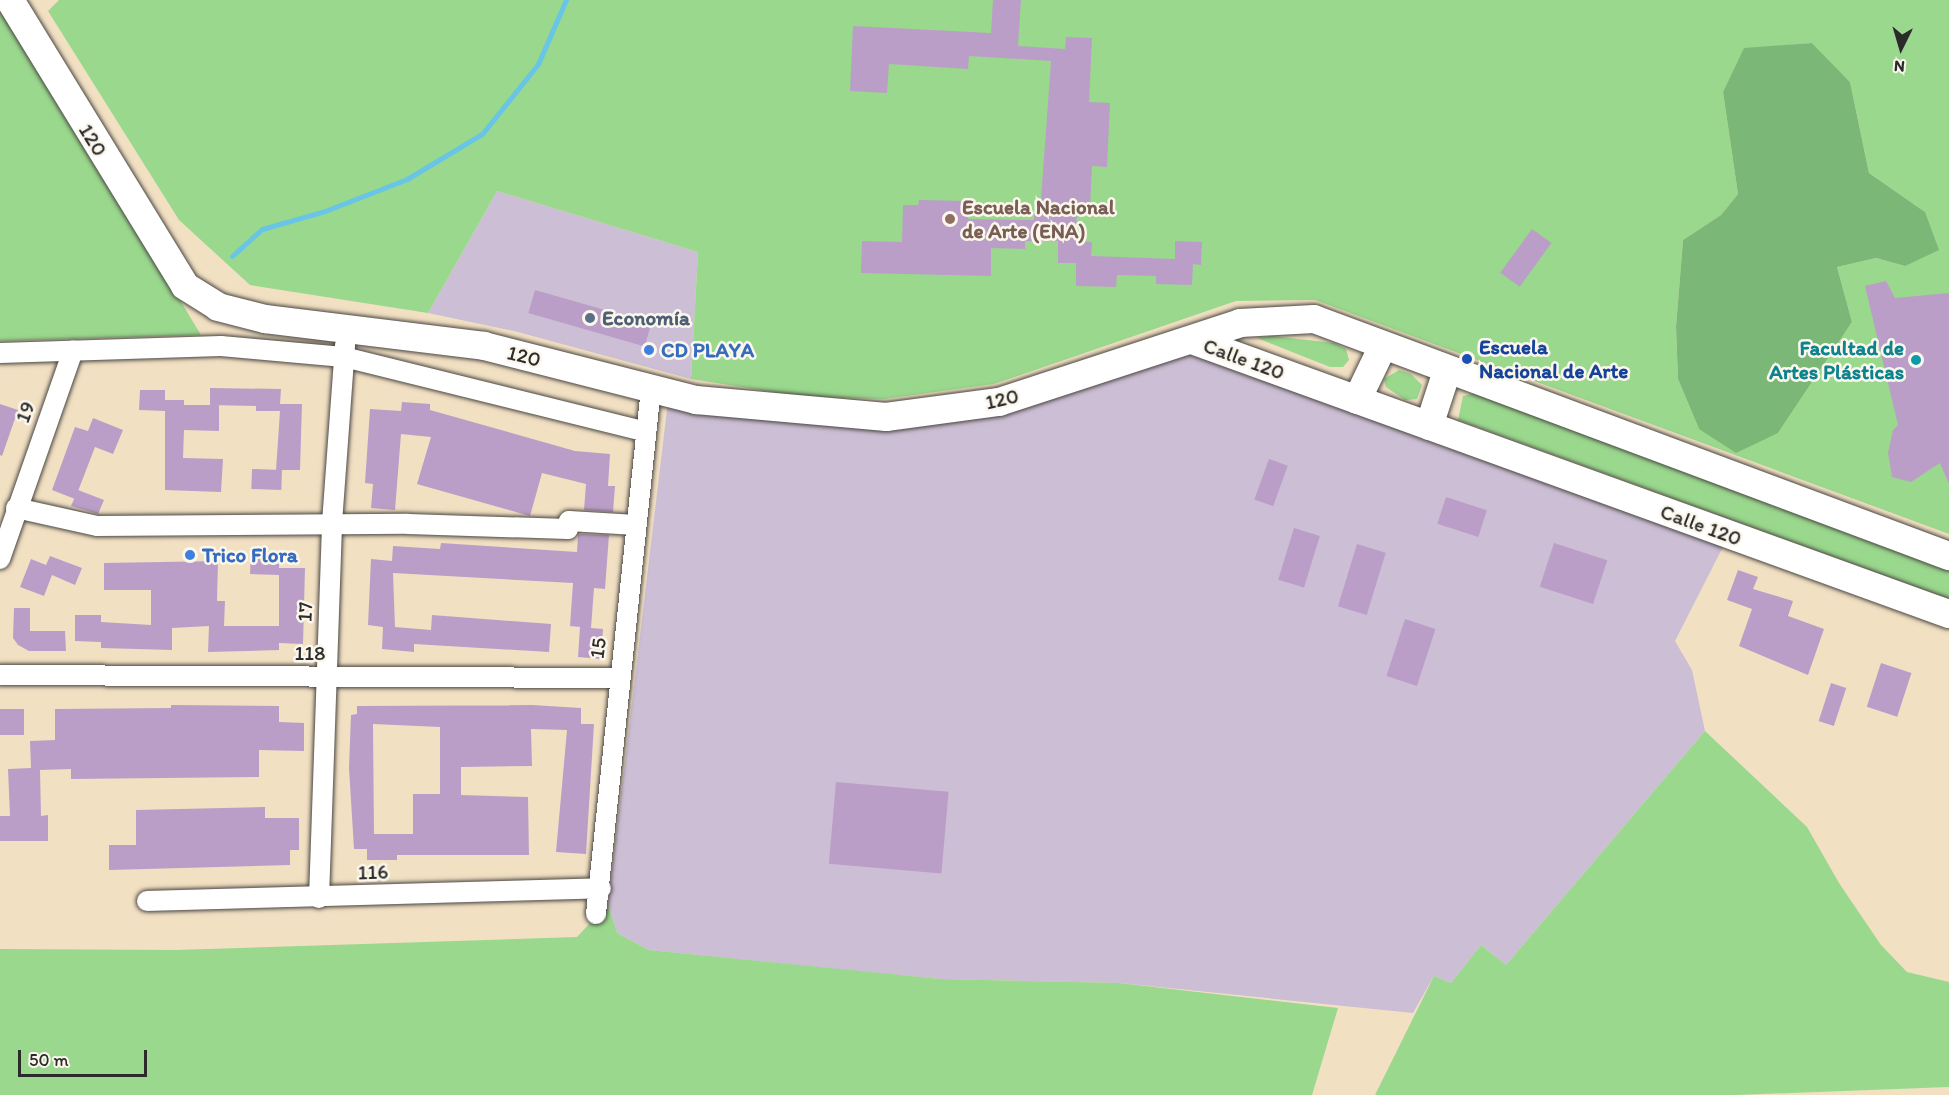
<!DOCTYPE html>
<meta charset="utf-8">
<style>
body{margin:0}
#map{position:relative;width:1949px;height:1095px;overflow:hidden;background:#f2e0c3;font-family:Itim,sans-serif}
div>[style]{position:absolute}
.industrial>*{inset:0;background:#ccbed4}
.green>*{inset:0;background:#9ad88d}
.forest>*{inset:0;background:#7bb878}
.stream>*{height:5px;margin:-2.5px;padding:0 2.5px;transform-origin:2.5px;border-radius:2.5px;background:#68c5e6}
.building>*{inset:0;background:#bb9ec7;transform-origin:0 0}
.roads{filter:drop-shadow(0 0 2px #494642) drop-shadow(0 0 2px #494642)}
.minor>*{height:20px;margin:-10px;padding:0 10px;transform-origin:10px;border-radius:10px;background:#fff}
.secondary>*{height:28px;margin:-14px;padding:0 14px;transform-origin:14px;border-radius:14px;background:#fff}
.dots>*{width:16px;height:16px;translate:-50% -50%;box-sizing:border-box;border:3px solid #fbf7ec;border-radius:50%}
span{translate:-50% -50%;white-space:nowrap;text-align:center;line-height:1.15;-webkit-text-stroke:5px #fbf7ec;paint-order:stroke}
.street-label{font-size:21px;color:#2b2b2b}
.education-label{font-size:21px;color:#785e54;font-weight:700}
.left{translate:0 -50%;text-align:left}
.service-label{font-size:21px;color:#4e5e75;font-weight:700}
.transit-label{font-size:21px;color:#164399;font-weight:700}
.culture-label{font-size:21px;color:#0d838f;font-weight:700}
.right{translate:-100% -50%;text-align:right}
.shop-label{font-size:21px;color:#366cbe;font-weight:700}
.north{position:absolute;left:1871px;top:18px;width:60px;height:60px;-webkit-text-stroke:4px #fbf7ec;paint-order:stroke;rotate:185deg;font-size:16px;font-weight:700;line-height:24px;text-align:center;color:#2b2b2b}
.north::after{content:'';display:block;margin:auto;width:21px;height:27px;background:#2b2b2b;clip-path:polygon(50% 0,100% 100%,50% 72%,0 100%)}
.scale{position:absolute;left:18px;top:1050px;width:129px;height:27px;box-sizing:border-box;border:3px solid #2b2b2b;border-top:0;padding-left:8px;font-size:18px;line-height:21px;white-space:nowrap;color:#2b2b2b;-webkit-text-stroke:4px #fbf7ec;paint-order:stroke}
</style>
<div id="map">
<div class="industrial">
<i style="clip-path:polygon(497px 191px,698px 252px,691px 379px,514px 331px,428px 313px)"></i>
<i style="clip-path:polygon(1192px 340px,1729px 535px,1675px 641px,1692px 670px,1705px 731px,1506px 965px,1481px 945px,1451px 983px,1434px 976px,1413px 1013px,1119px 983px,941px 979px,865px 972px,649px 950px,617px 933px,608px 904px,669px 393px,886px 417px)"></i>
</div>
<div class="green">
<i style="clip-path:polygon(evenodd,59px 0,1949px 0,1949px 534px,1315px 300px,1236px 301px,994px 384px,884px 399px,805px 397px,691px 379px,698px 252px,497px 191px,428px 313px,250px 285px,179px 220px,48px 11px,59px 0,1812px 43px,1850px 82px,1869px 173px,1925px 212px,1905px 266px,1876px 258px,1837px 267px,1852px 322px,1778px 433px,1699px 429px,1678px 379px,1676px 327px,1683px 240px,1721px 215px,1738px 194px,1723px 92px,1744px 49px,1812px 43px)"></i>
<i style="clip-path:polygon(0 1px,201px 335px,0 341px)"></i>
<i style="clip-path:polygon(1272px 336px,1334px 343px,1346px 349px,1349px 360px,1343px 367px,1330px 367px,1257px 338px)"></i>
<i style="clip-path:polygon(1399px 370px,1411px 374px,1422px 385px,1417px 399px,1405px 400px,1386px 387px,1384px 379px)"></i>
<i style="clip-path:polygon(1479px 392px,1949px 568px,1949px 599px,1458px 420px,1463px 396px)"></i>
<i style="clip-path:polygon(1705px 731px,1807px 827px,1839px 883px,1881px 945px,1907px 972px,1949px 982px,1949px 1087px,1736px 1095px,1375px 1095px,1434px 976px,1451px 983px,1481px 945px,1506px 965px)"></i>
<i style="clip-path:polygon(608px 904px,617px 933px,649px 950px,941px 979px,1119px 983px,1338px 1008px,1312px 1095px,0 1095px,0 949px,176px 950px,577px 937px)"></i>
</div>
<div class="forest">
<i style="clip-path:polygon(1812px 43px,1850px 82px,1869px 173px,1925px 212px,1939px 250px,1905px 266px,1876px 258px,1837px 267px,1852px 322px,1778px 433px,1736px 453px,1699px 429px,1678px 379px,1676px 327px,1683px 240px,1721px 215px,1738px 194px,1723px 92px,1744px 48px)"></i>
</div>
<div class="stream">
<i style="left:232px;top:256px;width:40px;rotate:-42deg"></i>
<i style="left:262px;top:229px;width:66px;rotate:-15.9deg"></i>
<i style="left:325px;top:211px;width:88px;rotate:-21.3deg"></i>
<i style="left:407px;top:179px;width:87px;rotate:-31deg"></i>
<i style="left:482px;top:134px;width:90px;rotate:-51.3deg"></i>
<i style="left:538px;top:64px;width:70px;rotate:-66.4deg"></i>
</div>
<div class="building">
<i style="clip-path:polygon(993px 0,1021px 0,1018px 46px,1065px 49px,1066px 37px,1092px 38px,1089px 102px,1110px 103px,1107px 167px,1092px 166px,1090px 208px,1077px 207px,1076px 241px,1092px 242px,1091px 256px,1175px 259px,1175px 241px,1202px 242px,1201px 265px,1193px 264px,1192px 285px,1156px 284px,1156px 276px,1117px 275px,1116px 287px,1076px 286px,1076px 263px,1058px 263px,1058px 241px,1025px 241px,1025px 249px,991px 248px,991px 276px,861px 273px,862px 241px,902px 242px,903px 205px,918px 205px,919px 200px,968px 201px,968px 219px,1034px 220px,1034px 213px,1040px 213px,1051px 61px,969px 56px,968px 69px,889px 64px,887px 93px,850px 91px,853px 26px,991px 33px)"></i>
<i style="left:1532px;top:229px;width:24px;height:54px;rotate:36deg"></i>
<i style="clip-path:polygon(1886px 281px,1895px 298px,1949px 293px,1949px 484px,1940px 463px,1911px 482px,1892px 477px,1888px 453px,1893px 430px,1898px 425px,1865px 286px)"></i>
<i style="left:535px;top:290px;width:121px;height:24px;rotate:16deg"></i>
<i style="clip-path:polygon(210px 388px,281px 389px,280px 404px,302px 404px,300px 470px,276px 470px,280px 411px,256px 411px,256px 406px,210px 405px)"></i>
<i style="clip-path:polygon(140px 390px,165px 390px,165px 400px,184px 400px,184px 405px,219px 405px,219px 431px,184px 430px,183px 458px,223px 459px,221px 492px,165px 490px,165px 411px,139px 410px)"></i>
<i style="clip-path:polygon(402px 402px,430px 404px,430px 410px,575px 451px,610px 454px,608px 486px,615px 486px,613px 512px,584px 510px,586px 484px,542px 473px,530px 516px,417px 484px,431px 437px,401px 434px,395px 510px,371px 508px,373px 484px,365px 483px,370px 409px,401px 411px)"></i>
<i style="clip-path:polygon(0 404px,18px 410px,2px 456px,0 455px)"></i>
<i style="clip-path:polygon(93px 418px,123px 430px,113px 454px,95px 447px,75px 499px,52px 490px,75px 427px,88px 431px)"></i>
<i style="left:1269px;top:459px;width:20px;height:43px;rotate:20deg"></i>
<i style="left:252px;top:469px;width:30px;height:20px;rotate:2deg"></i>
<i style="clip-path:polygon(78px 490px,104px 500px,98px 514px,71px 506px)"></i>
<i style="left:1446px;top:497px;width:43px;height:28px;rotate:18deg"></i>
<i style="left:1294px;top:528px;width:27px;height:54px;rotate:17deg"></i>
<i style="clip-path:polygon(582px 534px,609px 535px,605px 589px,594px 588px,591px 628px,603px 629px,601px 659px,578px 657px,580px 627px,570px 626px,573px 583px,393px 573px,395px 627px,431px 630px,432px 615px,551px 624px,549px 652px,414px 644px,414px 652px,382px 649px,383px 627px,368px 625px,371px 559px,392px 561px,393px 546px,440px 549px,441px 543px,577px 552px,578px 535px)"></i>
<i style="left:1554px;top:543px;width:56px;height:46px;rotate:18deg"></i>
<i style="left:1357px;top:544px;width:30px;height:65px;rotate:17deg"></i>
<i style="clip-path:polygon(251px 551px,280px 551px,279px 568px,305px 568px,303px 644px,279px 643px,279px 650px,208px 652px,209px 626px,172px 628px,172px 650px,101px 648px,101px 642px,75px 641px,75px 615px,101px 615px,101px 622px,151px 625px,151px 590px,104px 590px,104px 563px,218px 561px,217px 601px,225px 601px,224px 626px,279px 626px,279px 575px,250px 574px)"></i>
<i style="clip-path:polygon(50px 556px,82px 568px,75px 585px,52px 575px,44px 596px,20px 587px,31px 559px,46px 565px)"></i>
<i style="clip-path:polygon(1738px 570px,1758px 577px,1753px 589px,1793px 601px,1788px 616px,1824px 629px,1808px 675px,1739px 646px,1752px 609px,1727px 600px)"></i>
<i style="clip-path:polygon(14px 608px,30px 608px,30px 631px,65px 631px,66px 651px,29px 651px,18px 645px,13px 638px)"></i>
<i style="left:1405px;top:619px;width:32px;height:60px;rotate:18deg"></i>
<i style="left:1881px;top:663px;width:32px;height:46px;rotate:18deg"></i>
<i style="left:1831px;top:683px;width:16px;height:40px;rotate:18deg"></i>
<i style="clip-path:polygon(171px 705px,279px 706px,279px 722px,304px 723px,304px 751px,259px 750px,259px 777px,71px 779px,71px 769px,40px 770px,41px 816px,48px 815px,48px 841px,0 841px,0 816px,10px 816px,8px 769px,31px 768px,30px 741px,55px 740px,55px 709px,171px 708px)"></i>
<i style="clip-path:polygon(evenodd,532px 705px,581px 708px,581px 724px,594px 724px,586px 854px,556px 852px,567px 730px,531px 729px,532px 766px,461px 767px,461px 795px,528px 797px,529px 855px,397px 855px,397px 860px,367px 860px,367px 849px,354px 849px,349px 768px,351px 715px,357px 714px,357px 706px,532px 705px,373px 724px,440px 727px,440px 794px,413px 794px,413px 834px,374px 834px,373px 724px)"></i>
<i style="left:0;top:709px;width:24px;height:26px"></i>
<i style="left:836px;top:782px;width:113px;height:82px;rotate:5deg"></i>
<i style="clip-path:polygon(265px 807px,265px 818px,299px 818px,299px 850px,290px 850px,290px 865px,109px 870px,109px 845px,136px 845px,136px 810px)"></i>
</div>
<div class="roads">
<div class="minor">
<i style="left:0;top:353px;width:221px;rotate:-1.8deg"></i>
<i style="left:221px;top:346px;width:123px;rotate:5.1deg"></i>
<i style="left:344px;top:357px;width:311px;rotate:13.9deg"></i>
<i style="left:16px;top:508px;width:83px;rotate:12.5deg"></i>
<i style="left:97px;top:526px;width:311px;rotate:-0.4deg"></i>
<i style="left:408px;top:524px;width:160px;rotate:1.8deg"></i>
<i style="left:568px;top:529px;width:8px;rotate:-83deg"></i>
<i style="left:569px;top:521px;width:67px;rotate:3.4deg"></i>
<i style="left:0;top:559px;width:221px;rotate:-70.7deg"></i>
<i style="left:0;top:675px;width:619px;rotate:0.28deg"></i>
<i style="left:319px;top:898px;width:375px;rotate:-88deg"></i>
<i style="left:332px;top:523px;width:179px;rotate:-85.8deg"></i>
<i style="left:147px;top:901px;width:454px;rotate:-1.6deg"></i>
<i style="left:596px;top:914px;width:529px;rotate:-84.03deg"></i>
</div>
<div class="secondary">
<i style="left:10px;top:0;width:335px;rotate:58.5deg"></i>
<i style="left:185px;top:286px;width:39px;rotate:32deg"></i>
<i style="left:218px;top:307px;width:49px;rotate:14.3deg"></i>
<i style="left:265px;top:319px;width:221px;rotate:7deg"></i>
<i style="left:484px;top:346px;width:219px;rotate:14.3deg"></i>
<i style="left:696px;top:400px;width:191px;rotate:5.1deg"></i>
<i style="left:886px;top:417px;width:114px;rotate:-7.6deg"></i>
<i style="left:999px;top:402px;width:254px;rotate:-18.1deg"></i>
<i style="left:1240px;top:323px;width:74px;rotate:-3.1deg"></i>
<i style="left:1314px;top:319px;width:678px;rotate:20.47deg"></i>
<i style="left:1192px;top:340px;width:805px;rotate:19.9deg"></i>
<i style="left:1357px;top:400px;width:60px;rotate:-64.3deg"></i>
<i style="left:1429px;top:426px;width:58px;rotate:-71.9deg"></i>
</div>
</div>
<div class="dots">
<i style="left:950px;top:219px;background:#8d6e63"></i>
<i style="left:590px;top:318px;background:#5c6f8a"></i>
<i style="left:649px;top:350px;background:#3f7fe0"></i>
<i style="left:1467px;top:359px;background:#1a4fb4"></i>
<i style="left:1916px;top:360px;background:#0f9aa8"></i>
<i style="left:190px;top:555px;background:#3f7fe0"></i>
</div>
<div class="street-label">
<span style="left:93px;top:140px;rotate:58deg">120</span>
<span style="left:524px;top:356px;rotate:14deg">120</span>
<span style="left:1244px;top:359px;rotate:20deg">Calle 120</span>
<span style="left:1002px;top:399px;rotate:-13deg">120</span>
<span style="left:25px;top:412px;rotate:-70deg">19</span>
<span style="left:1701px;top:525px;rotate:20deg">Calle 120</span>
<span style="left:305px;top:612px;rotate:-88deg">17</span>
<span style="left:598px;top:648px;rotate:-83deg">15</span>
<span style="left:310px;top:653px">118</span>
<span style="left:373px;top:872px;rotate:-2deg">116</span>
</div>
<div class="education-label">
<span class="left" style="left:962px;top:219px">Escuela Nacional<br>de Arte (ENA)</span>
</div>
<div class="service-label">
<span class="left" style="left:602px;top:318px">Economía</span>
</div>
<div class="transit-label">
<span class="left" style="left:1479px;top:359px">Escuela<br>Nacional de Arte</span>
</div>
<div class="culture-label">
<span class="right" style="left:1904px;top:360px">Facultad de<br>Artes Plásticas</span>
</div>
<div class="shop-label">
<span class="left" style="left:661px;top:350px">CD PLAYA</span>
<span class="left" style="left:202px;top:555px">Trico Flora</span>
</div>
<div class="north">N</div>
<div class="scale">50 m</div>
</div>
